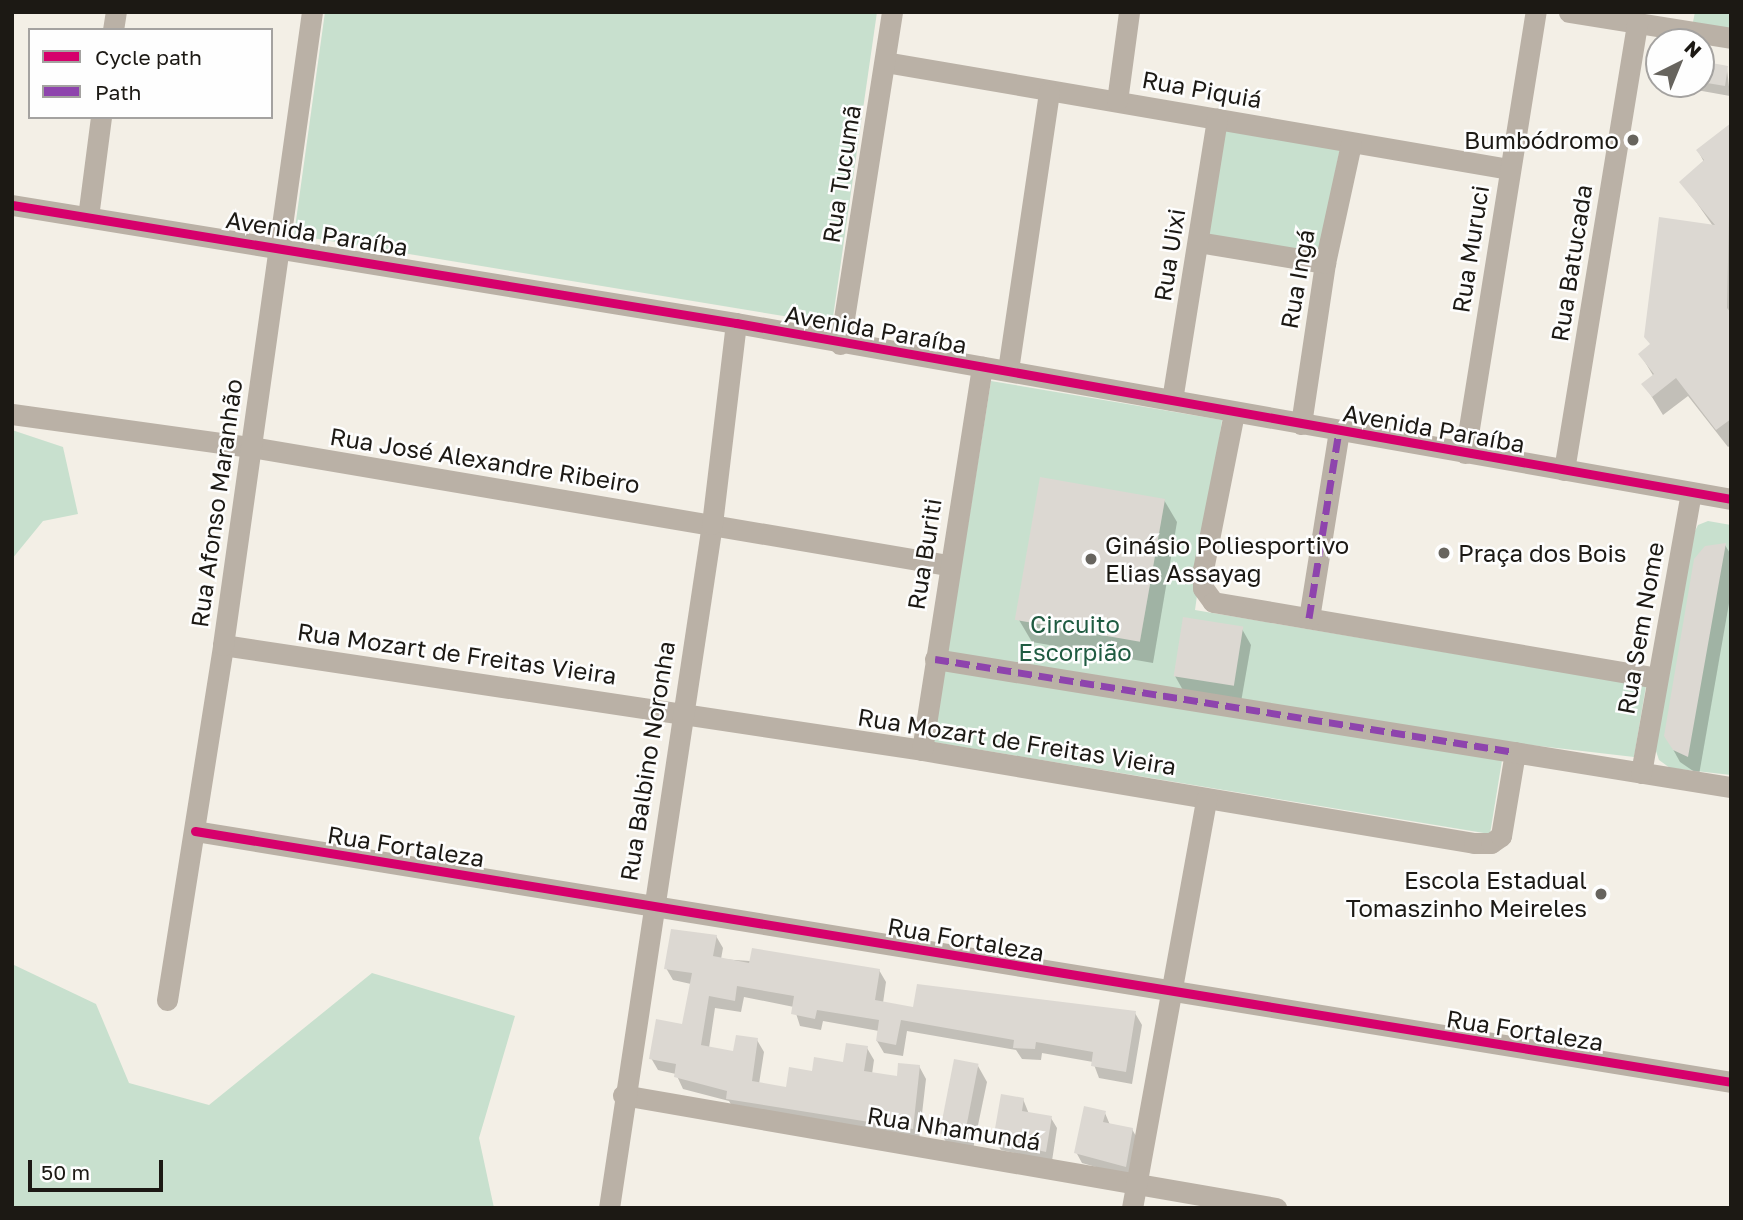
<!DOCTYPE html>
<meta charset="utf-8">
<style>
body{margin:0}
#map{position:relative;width:1743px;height:1220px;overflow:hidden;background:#f3efe6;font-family:"Golos Text",sans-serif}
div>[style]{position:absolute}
.green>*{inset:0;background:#c8e0ce;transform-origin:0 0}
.shadow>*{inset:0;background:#0003}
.building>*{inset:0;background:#dcd8d2;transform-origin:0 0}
.minor>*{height:21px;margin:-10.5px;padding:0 10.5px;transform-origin:10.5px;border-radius:10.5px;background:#bab1a6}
.quiet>*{height:7px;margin-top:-3.5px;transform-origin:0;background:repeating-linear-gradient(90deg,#8e44ad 0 14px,transparent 0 21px)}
.cycleway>*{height:9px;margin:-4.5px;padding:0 4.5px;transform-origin:4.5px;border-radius:4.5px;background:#d6006c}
.dots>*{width:19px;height:19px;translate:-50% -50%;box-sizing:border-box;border:4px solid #fefefe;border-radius:50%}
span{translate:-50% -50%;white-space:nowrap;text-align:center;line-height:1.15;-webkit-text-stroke:5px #fefefe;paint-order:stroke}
.street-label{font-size:24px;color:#1c1914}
.poi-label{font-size:24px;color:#1c1914}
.right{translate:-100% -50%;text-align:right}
.left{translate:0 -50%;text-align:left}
.park-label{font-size:24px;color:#1f5b41}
.frame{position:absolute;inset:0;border:14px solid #1c1914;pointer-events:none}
.legend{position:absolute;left:28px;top:28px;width:245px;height:91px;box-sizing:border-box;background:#fefefe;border:2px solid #a4a2a0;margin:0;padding:9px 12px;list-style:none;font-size:21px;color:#1c1914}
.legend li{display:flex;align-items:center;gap:14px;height:35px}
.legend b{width:35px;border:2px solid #a4a2a0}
.north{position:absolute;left:1645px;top:28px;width:70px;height:70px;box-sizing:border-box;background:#fefefe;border:2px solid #a4a2a0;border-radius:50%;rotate:43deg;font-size:19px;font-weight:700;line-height:28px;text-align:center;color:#1c1914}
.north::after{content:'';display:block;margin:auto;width:24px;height:32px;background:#67645e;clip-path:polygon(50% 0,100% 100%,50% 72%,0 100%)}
.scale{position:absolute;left:28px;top:1160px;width:135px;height:32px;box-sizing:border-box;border:4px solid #1c1914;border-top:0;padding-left:9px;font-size:21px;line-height:24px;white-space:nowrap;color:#1c1914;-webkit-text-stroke:5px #fefefe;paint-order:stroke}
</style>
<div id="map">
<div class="green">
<i style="clip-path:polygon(325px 12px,877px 12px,832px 324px,294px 235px)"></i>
<i style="clip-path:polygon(1695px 12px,1731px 12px,1731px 35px,1692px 27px)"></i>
<i style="left:1222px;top:126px;width:120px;height:115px;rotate:11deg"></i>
<i style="clip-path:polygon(991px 381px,1222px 420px,1195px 610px,1646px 686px,1634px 757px,1505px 742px,1490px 834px,933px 742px)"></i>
<i style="clip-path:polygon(12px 430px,63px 447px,78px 514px,43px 521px,12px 559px)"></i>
<i style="clip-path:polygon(1708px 521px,1731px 525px,1731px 775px,1670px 768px,1659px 760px,1654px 745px,1693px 535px,1698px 525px)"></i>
<i style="clip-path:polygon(12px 964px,96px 1004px,129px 1083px,209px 1105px,372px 973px,515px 1016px,479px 1138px,494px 1208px,12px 1208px)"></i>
</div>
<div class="shadow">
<i style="clip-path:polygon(1701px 63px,1727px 68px,1730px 96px,1674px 86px,1701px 84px)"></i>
<i style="clip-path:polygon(1731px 125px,1731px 445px,1728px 447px,1688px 396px,1663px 415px,1644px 384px,1654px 377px,1640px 354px,1651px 346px,1713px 226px,1682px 182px,1704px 162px,1698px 151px)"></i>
<i style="clip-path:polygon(1164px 500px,1177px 522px,1153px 663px,1032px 642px,1019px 620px)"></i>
<i style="clip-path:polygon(1725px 545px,1731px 555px,1731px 592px,1699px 775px,1680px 762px,1669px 742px)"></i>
<i style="clip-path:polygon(1242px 629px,1251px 645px,1241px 702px,1184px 692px,1175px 676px)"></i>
<i style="clip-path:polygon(716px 936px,723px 948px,721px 959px,879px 970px,886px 982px,883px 1003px,915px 1009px,1135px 1013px,1142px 1025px,1132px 1084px,1099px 1078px,1093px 1062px,1042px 1053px,1041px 1060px,1022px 1059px,1016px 1050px,907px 1031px,903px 1056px,884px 1053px,877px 1041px,879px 1031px,823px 1021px,821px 1030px,800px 1026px,794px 1007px,744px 997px,741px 1012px,715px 1008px,709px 1048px,735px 1053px,757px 1040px,764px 1052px,759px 1084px,787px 1089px,813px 1073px,845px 1064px,867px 1048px,874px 1060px,872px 1074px,898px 1078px,919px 1066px,926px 1079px,919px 1140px,735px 1111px,729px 1101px,683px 1089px,676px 1074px,658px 1070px,651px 1058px,683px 1026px,691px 984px,673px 980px,666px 968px)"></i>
<i style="clip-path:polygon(978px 1066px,987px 1082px,972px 1154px,950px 1149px,941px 1133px)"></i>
<i style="clip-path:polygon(1023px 1099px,1029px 1114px,1051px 1118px,1057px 1128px,1052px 1161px,1001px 1150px,995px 1139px)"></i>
<i style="clip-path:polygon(1105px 1113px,1110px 1125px,1132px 1129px,1138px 1140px,1131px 1177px,1082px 1163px,1076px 1152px)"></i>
</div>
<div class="building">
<i style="clip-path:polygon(1701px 61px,1728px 66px,1725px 86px,1701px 82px)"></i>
<i style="clip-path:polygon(1731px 123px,1727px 308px,1731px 313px,1731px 419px,1716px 430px,1676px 378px,1652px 397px,1641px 384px,1654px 374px,1638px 354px,1650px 344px,1644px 337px,1659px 217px,1715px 225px,1679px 182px,1704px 160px,1696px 150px)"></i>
<i style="left:1040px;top:477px;width:127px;height:145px;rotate:10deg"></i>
<i style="clip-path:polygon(1726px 543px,1721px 571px,1688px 757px,1673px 750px,1664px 736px,1694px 559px,1705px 546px)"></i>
<i style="left:1183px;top:617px;width:61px;height:60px;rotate:9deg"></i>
<i style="clip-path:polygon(671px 929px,717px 935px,713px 956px,749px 963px,752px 948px,880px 969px,875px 1000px,913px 1007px,917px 984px,1136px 1011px,1126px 1072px,1091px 1066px,1093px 1052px,1036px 1042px,1035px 1049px,1013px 1048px,1014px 1040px,901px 1020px,896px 1045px,876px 1041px,879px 1020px,817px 1010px,815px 1019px,791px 1014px,794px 996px,737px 986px,735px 1001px,709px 996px,701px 1045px,733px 1051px,736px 1035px,758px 1038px,752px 1081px,786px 1087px,789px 1067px,812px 1071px,814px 1057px,843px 1062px,846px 1043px,868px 1046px,864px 1071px,897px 1076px,898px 1063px,920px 1065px,913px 1129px,726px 1099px,727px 1091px,674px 1077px,676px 1064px,649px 1059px,656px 1019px,682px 1024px,692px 973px,664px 969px)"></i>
<i style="left:954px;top:1059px;width:25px;height:76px;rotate:11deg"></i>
<i style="clip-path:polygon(1001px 1094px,1024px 1098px,1022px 1111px,1052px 1116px,1046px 1152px,993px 1140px)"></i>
<i style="clip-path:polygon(1084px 1106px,1106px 1111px,1103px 1122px,1133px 1128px,1126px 1167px,1074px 1153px)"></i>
</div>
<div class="minor">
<i style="left:1569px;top:12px;width:164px;rotate:9.1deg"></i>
<i style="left:113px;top:30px;width:18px;rotate:-81deg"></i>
<i style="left:885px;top:62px;width:633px;rotate:9.73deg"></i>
<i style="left:1117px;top:101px;width:90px;rotate:-82.3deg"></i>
<i style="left:12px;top:205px;width:734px;rotate:9.26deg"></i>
<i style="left:736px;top:323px;width:1010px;rotate:10.03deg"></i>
<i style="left:88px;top:217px;width:101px;rotate:-82.6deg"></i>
<i style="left:1198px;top:242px;width:129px;rotate:9.4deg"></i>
<i style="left:840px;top:344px;width:336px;rotate:-81.1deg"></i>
<i style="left:1008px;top:370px;width:281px;rotate:-81.6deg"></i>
<i style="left:1172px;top:400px;width:285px;rotate:-80.9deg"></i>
<i style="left:1234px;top:413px;width:159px;rotate:101.2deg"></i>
<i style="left:1203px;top:569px;width:19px;rotate:90deg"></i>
<i style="left:1203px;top:588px;width:17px;rotate:54deg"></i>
<i style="left:1213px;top:602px;width:450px;rotate:9.7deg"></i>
<i style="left:12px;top:414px;width:241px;rotate:7.9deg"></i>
<i style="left:251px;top:447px;width:707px;rotate:9.61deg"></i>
<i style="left:1301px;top:424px;width:163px;rotate:-81.5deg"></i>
<i style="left:1325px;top:263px;width:122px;rotate:-77.7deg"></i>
<i style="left:1465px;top:453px;width:447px;rotate:-80.9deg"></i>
<i style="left:1564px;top:470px;width:453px;rotate:-80.7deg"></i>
<i style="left:1309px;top:618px;width:189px;rotate:-80.9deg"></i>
<i style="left:223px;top:645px;width:707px;rotate:8.54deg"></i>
<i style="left:922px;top:750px;width:560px;rotate:9.56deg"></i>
<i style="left:1474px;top:843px;width:17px"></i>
<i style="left:1491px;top:843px;width:12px;rotate:-35deg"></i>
<i style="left:1501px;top:836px;width:85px;rotate:-80.5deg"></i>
<i style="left:935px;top:659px;width:806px;rotate:9.14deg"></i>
<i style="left:922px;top:750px;width:388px;rotate:-81.1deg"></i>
<i style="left:1641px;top:773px;width:284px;rotate:-79.9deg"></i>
<i style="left:195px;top:831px;width:1556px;rotate:9.28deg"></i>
<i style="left:167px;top:1000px;width:359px;rotate:-81deg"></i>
<i style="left:223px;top:645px;width:639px;rotate:-82deg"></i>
<i style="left:623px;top:1095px;width:663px;rotate:9.82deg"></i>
<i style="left:609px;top:1208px;width:692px;rotate:-81.44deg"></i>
<i style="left:712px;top:524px;width:202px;rotate:-83.2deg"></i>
<i style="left:1132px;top:1208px;width:416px;rotate:-79.7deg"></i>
</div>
<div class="quiet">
<i style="left:1309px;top:618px;width:189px;rotate:-80.9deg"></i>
<i style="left:935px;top:659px;width:587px;rotate:9.11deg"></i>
</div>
<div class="cycleway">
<i style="left:12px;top:205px;width:734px;rotate:9.26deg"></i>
<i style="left:736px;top:323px;width:1010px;rotate:10.03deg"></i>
<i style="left:195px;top:831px;width:1556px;rotate:9.28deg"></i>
</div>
<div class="dots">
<i style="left:1633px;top:140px;background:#67645e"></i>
<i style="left:1444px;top:553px;background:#67645e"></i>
<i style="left:1091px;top:559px;background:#67645e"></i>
<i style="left:1601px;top:894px;background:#67645e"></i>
</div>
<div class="street-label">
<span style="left:1202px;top:89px;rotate:10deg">Rua Piquiá</span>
<span style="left:841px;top:174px;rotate:-81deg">Rua Tucumã</span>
<span style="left:317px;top:233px;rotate:9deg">Avenida Paraíba</span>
<span style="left:1470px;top:249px;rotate:-81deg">Rua Muruci</span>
<span style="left:1169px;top:255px;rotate:-81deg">Rua Uixi</span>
<span style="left:1571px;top:263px;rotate:-81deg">Rua Batucada</span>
<span style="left:1297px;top:279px;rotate:-80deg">Rua Ingá</span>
<span style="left:876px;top:329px;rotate:10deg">Avenida Paraíba</span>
<span style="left:1434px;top:428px;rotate:10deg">Avenida Paraíba</span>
<span style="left:485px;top:460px;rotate:9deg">Rua José Alexandre Ribeiro</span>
<span style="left:216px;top:503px;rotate:-82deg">Rua Afonso Maranhão</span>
<span style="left:924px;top:554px;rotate:-81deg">Rua Buriti</span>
<span style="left:1640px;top:628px;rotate:-80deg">Rua Sem Nome</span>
<span style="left:457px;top:653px;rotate:8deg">Rua Mozart de Freitas Vieira</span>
<span style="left:1017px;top:741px;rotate:9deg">Rua Mozart de Freitas Vieira</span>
<span style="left:647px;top:761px;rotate:-81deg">Rua Balbino Noronha</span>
<span style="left:406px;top:846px;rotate:9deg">Rua Fortaleza</span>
<span style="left:966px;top:939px;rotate:10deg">Rua Fortaleza</span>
<span style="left:1525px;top:1030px;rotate:9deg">Rua Fortaleza</span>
<span style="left:954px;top:1128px;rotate:9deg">Rua Nhamundá</span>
</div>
<div class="poi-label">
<span class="right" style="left:1619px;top:140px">Bumbódromo</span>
<span class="left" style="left:1105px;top:559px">Ginásio Poliesportivo<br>Elias Assayag</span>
<span class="left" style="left:1458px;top:553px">Praça dos Bois</span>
<span class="right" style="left:1587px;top:894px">Escola Estadual<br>Tomaszinho Meireles</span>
</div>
<div class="park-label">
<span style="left:1075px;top:638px">Circuito<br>Escorpião</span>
</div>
<div class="frame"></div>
<ul class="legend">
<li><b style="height:9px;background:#d6006c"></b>Cycle path</li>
<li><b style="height:9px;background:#8e44ad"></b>Path</li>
</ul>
<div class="north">N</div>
<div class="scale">50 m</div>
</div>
